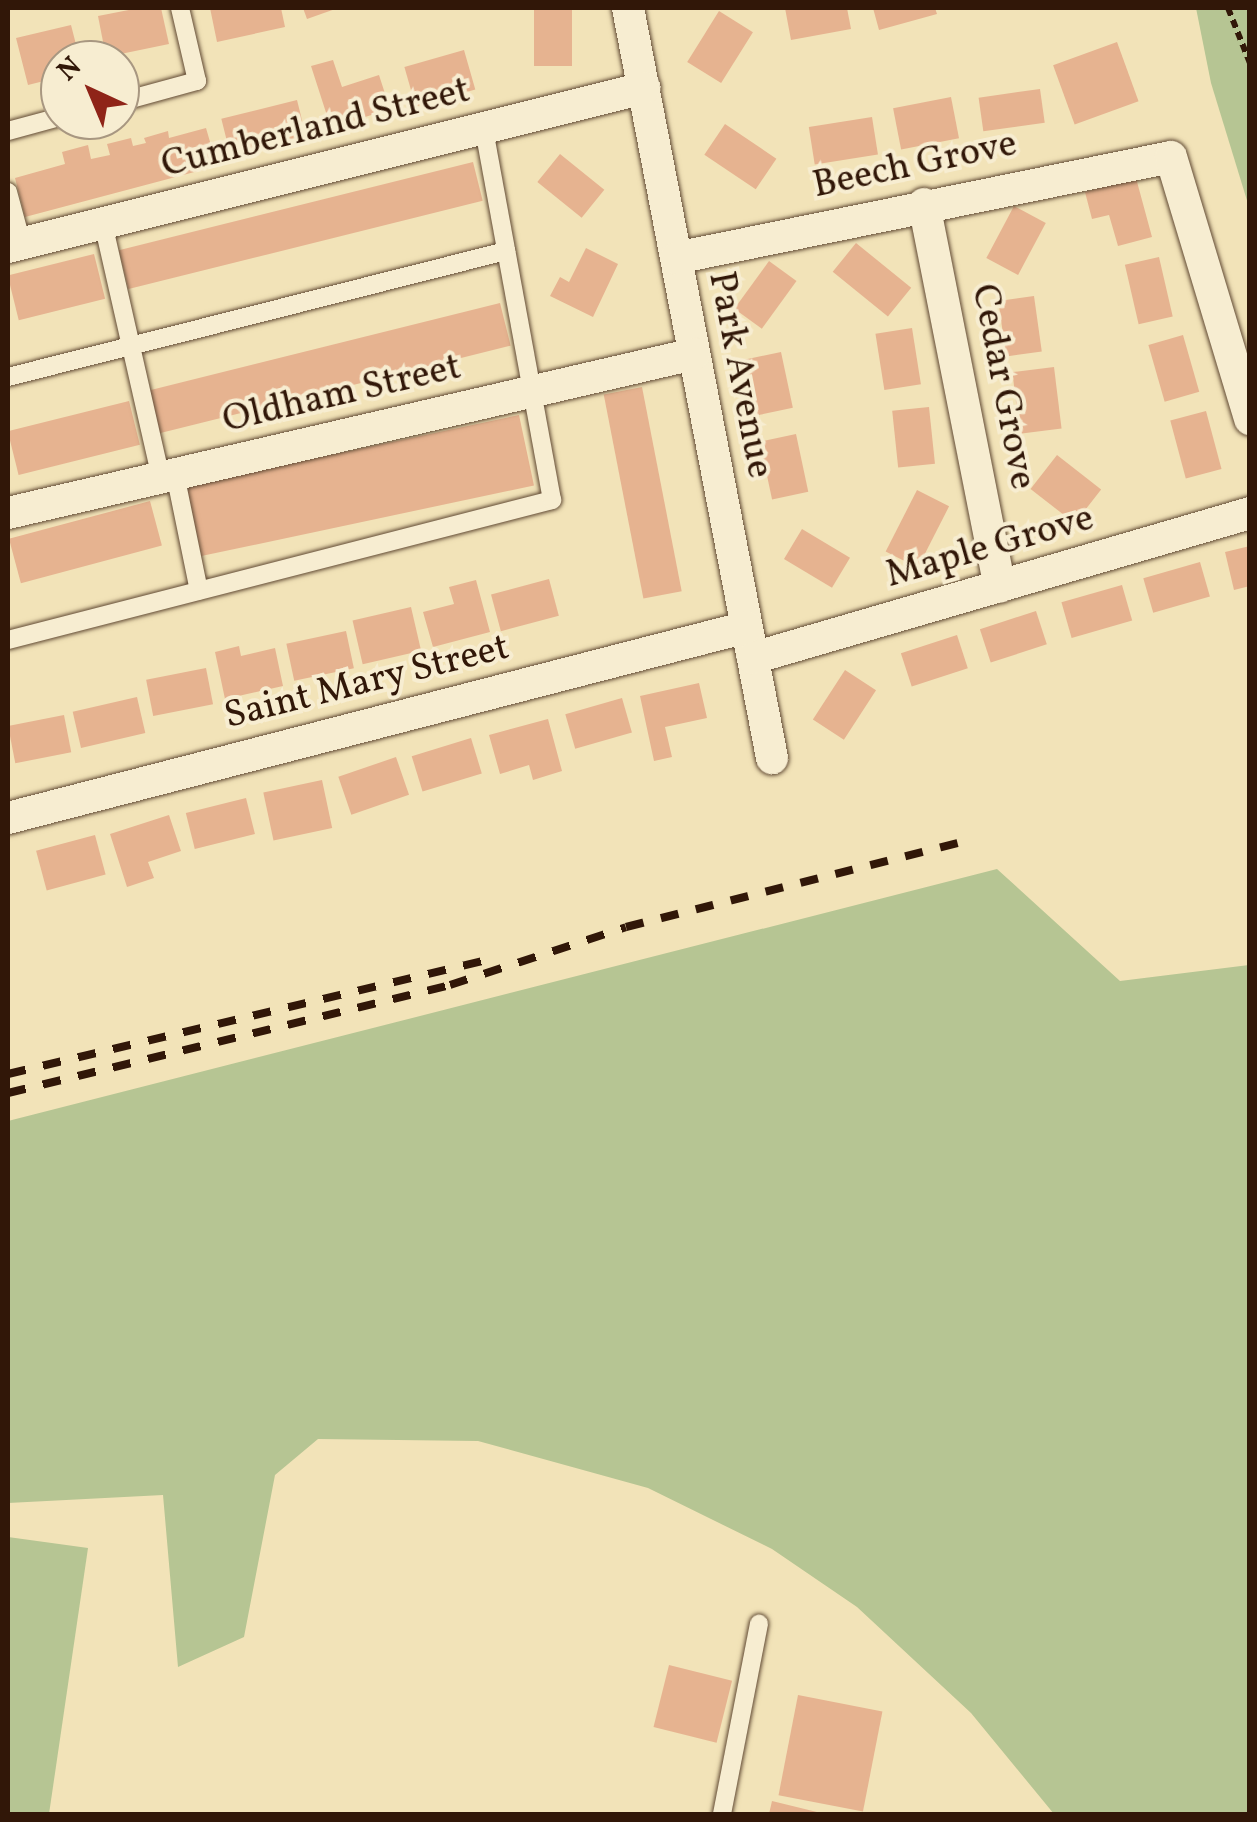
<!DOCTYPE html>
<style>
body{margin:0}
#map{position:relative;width:1257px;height:1822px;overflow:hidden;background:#f2e3b8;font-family:Vollkorn,serif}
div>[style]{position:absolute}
.green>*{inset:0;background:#b6c593}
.building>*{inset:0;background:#e6b390;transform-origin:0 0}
.path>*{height:6px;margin-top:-3px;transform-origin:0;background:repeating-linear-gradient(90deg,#311708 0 8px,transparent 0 13px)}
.roads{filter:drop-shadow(0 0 2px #614a34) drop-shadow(0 0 2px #614a34)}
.lane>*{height:18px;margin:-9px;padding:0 9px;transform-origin:9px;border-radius:9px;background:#f7edd1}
.street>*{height:32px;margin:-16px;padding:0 16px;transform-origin:16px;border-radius:16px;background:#f7edd1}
.rail>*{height:8px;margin-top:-4px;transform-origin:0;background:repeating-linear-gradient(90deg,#311708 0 18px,transparent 0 36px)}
span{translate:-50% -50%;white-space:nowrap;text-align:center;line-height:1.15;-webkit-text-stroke:8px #f7edd1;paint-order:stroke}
.street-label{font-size:38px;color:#311708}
.frame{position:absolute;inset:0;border:10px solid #311708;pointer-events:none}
.north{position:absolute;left:40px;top:40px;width:100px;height:100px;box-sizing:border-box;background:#f7edd1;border:2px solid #a89781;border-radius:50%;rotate:316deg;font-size:28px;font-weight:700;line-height:40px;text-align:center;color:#311708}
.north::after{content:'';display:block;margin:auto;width:35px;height:45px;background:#8f2418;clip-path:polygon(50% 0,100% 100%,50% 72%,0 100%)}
</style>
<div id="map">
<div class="green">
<i style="clip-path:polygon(1196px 8px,1249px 8px,1249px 207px,1211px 83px)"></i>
<i style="clip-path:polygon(997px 869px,1120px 981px,1249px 965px,1249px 1814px,1054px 1814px,971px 1713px,857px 1607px,772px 1549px,648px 1488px,478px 1441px,318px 1439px,275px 1475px,244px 1637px,178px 1667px,163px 1495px,8px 1503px,8px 1121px)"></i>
<i style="clip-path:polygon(8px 1537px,88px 1548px,49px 1814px,8px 1814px)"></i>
</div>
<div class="building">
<i style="clip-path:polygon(139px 8px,161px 8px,169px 44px,106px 57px,98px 16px)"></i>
<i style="clip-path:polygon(210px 8px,281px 8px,285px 27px,217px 42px)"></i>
<i style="clip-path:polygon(303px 8px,338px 8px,307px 19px)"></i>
<i style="left:534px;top:8px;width:38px;height:58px"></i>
<i style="clip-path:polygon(785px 8px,847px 8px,851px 29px,791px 40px)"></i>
<i style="clip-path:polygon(873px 8px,935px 8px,937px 14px,879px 30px)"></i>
<i style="left:719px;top:11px;width:40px;height:60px;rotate:32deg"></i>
<i style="clip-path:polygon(71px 25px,80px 60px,60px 60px,60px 77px,28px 85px,16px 38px)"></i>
<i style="left:1117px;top:42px;width:63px;height:68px;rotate:70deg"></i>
<i style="left:464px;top:50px;width:41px;height:62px;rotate:74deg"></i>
<i style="clip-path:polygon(333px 60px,342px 87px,379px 75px,390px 109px,331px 128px,311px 66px)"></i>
<i style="left:1040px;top:89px;width:34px;height:62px;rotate:82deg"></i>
<i style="left:951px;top:97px;width:42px;height:59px;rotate:79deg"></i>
<i style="left:297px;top:100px;width:37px;height:78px;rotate:76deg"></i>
<i style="left:872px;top:117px;width:38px;height:64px;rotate:81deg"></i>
<i style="left:725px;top:124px;width:62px;height:37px;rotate:34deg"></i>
<i style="clip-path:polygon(206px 128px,217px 166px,25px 217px,15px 178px,65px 164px,62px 152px,88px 145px,91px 159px,110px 155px,107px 144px,131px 138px,133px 146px,146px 143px,144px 138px,168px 131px,169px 138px)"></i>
<i style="left:560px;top:154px;width:57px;height:36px;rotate:39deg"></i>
<i style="left:473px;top:162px;width:40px;height:365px;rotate:76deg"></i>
<i style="clip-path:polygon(1136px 178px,1152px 237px,1118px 246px,1109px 215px,1092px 219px,1085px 192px)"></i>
<i style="left:1014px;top:206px;width:36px;height:59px;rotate:28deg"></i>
<i style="left:856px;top:243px;width:71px;height:37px;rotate:39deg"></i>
<i style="clip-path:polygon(586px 248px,618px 264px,593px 317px,550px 296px,560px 277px,569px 282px)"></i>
<i style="left:94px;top:254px;width:46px;height:89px;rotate:76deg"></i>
<i style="left:1159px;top:257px;width:61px;height:35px;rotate:77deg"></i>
<i style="left:769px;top:261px;width:34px;height:59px;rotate:36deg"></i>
<i style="left:1034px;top:296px;width:56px;height:36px;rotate:82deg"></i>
<i style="left:500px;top:303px;width:44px;height:365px;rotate:76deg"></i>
<i style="left:912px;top:328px;width:57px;height:37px;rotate:81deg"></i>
<i style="left:1183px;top:335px;width:59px;height:36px;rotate:74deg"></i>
<i style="left:781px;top:352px;width:57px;height:39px;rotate:78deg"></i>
<i style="left:1054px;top:367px;width:62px;height:42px;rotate:83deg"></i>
<i style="left:642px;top:387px;width:208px;height:39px;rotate:79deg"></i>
<i style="left:129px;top:401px;width:45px;height:125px;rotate:76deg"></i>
<i style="left:929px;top:407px;width:57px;height:37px;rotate:84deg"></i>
<i style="left:1206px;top:411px;width:60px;height:37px;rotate:75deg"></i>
<i style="left:519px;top:415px;width:72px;height:340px;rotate:78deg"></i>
<i style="left:796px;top:434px;width:59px;height:37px;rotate:78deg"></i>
<i style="left:1057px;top:455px;width:56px;height:43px;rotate:38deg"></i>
<i style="left:917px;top:490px;width:36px;height:69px;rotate:27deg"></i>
<i style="left:150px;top:501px;width:46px;height:146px;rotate:75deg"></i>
<i style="left:802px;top:529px;width:56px;height:35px;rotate:31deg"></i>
<i style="clip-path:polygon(1250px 546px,1250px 586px,1234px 590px,1225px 552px)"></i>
<i style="left:1200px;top:562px;width:36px;height:59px;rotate:74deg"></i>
<i style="left:549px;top:579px;width:38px;height:60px;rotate:75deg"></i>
<i style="clip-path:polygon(476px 580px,490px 632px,433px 647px,423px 612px,454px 604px,449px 587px)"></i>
<i style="left:1122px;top:585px;width:37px;height:63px;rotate:74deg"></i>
<i style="left:411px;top:607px;width:45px;height:60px;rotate:77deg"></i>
<i style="left:1036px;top:611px;width:35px;height:59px;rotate:72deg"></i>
<i style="left:346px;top:631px;width:38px;height:61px;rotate:78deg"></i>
<i style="left:957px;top:635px;width:35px;height:59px;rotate:72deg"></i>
<i style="clip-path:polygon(239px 646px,241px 656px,275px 648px,283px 686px,225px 699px,215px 652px)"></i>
<i style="left:206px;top:668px;width:37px;height:61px;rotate:79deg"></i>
<i style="left:845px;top:670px;width:37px;height:59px;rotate:33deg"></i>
<i style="clip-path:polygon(699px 683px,707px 718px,665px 727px,672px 757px,654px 761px,640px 696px)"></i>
<i style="left:137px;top:697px;width:37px;height:66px;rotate:77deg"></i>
<i style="left:622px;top:698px;width:36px;height:59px;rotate:74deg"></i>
<i style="left:64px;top:715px;width:38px;height:57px;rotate:79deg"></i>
<i style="clip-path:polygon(548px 719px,562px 771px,533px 780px,529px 765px,500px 774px,489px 735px)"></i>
<i style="left:471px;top:738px;width:37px;height:62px;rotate:73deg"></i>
<i style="left:396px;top:757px;width:40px;height:61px;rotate:71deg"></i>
<i style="left:322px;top:780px;width:49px;height:60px;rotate:78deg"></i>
<i style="left:246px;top:798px;width:37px;height:62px;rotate:76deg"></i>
<i style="clip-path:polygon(169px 815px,181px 851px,148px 862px,154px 878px,127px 887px,110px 834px)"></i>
<i style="left:95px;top:835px;width:41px;height:61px;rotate:75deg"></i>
<i style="left:669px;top:1665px;width:65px;height:64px;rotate:14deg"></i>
<i style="left:798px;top:1695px;width:86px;height:102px;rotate:11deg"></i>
<i style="clip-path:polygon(772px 1801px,821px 1813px,821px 1814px,769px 1814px)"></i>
</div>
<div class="path">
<i style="left:1228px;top:8px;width:59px;rotate:68.2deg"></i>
</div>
<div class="roads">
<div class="lane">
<i style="left:120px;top:102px;width:80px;rotate:-15.3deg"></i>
<i style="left:197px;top:81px;width:75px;rotate:-103.1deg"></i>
<i style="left:8px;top:131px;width:54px;rotate:-15.1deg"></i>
<i style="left:8px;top:192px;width:54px;rotate:74.9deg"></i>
<i style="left:103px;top:223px;width:262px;rotate:77.2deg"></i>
<i style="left:8px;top:377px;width:514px;rotate:-14.2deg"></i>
<i style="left:175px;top:474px;width:119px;rotate:78.4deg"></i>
<i style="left:8px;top:640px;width:562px;rotate:-14.43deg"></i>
<i style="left:552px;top:500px;width:378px;rotate:-100.4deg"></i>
<i style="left:722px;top:1814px;width:194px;rotate:-79deg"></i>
</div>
<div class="street">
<i style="left:628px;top:8px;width:764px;rotate:79.13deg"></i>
<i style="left:924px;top:204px;width:390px;rotate:78.8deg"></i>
<i style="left:8px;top:247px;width:656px;rotate:-14.04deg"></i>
<i style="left:676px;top:258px;width:505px;rotate:-11.53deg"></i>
<i style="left:1171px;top:157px;width:274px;rotate:73.2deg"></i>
<i style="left:8px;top:513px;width:704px;rotate:-13.05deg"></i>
<i style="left:753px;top:658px;width:518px;rotate:-16.26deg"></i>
<i style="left:8px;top:818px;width:763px;rotate:-14.49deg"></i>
</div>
</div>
<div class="rail">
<i style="left:8px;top:1074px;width:496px;rotate:-13.4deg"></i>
<i style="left:8px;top:1093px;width:455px;rotate:-13.7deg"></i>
<i style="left:450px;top:985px;width:185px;rotate:-18.2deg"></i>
<i style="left:626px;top:927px;width:359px;rotate:-14.2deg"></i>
</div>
<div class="street-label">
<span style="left:316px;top:129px;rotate:-14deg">Cumberland Street</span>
<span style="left:915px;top:166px;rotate:-12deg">Beech Grove</span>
<span style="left:739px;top:375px;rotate:79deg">Park Avenue</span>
<span style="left:1002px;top:387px;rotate:79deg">Cedar Grove</span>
<span style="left:342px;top:395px;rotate:-13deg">Oldham Street</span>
<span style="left:990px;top:548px;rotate:-16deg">Maple Grove</span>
<span style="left:367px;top:683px;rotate:-14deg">Saint Mary Street</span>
</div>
<div class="frame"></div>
<div class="north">N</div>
</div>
